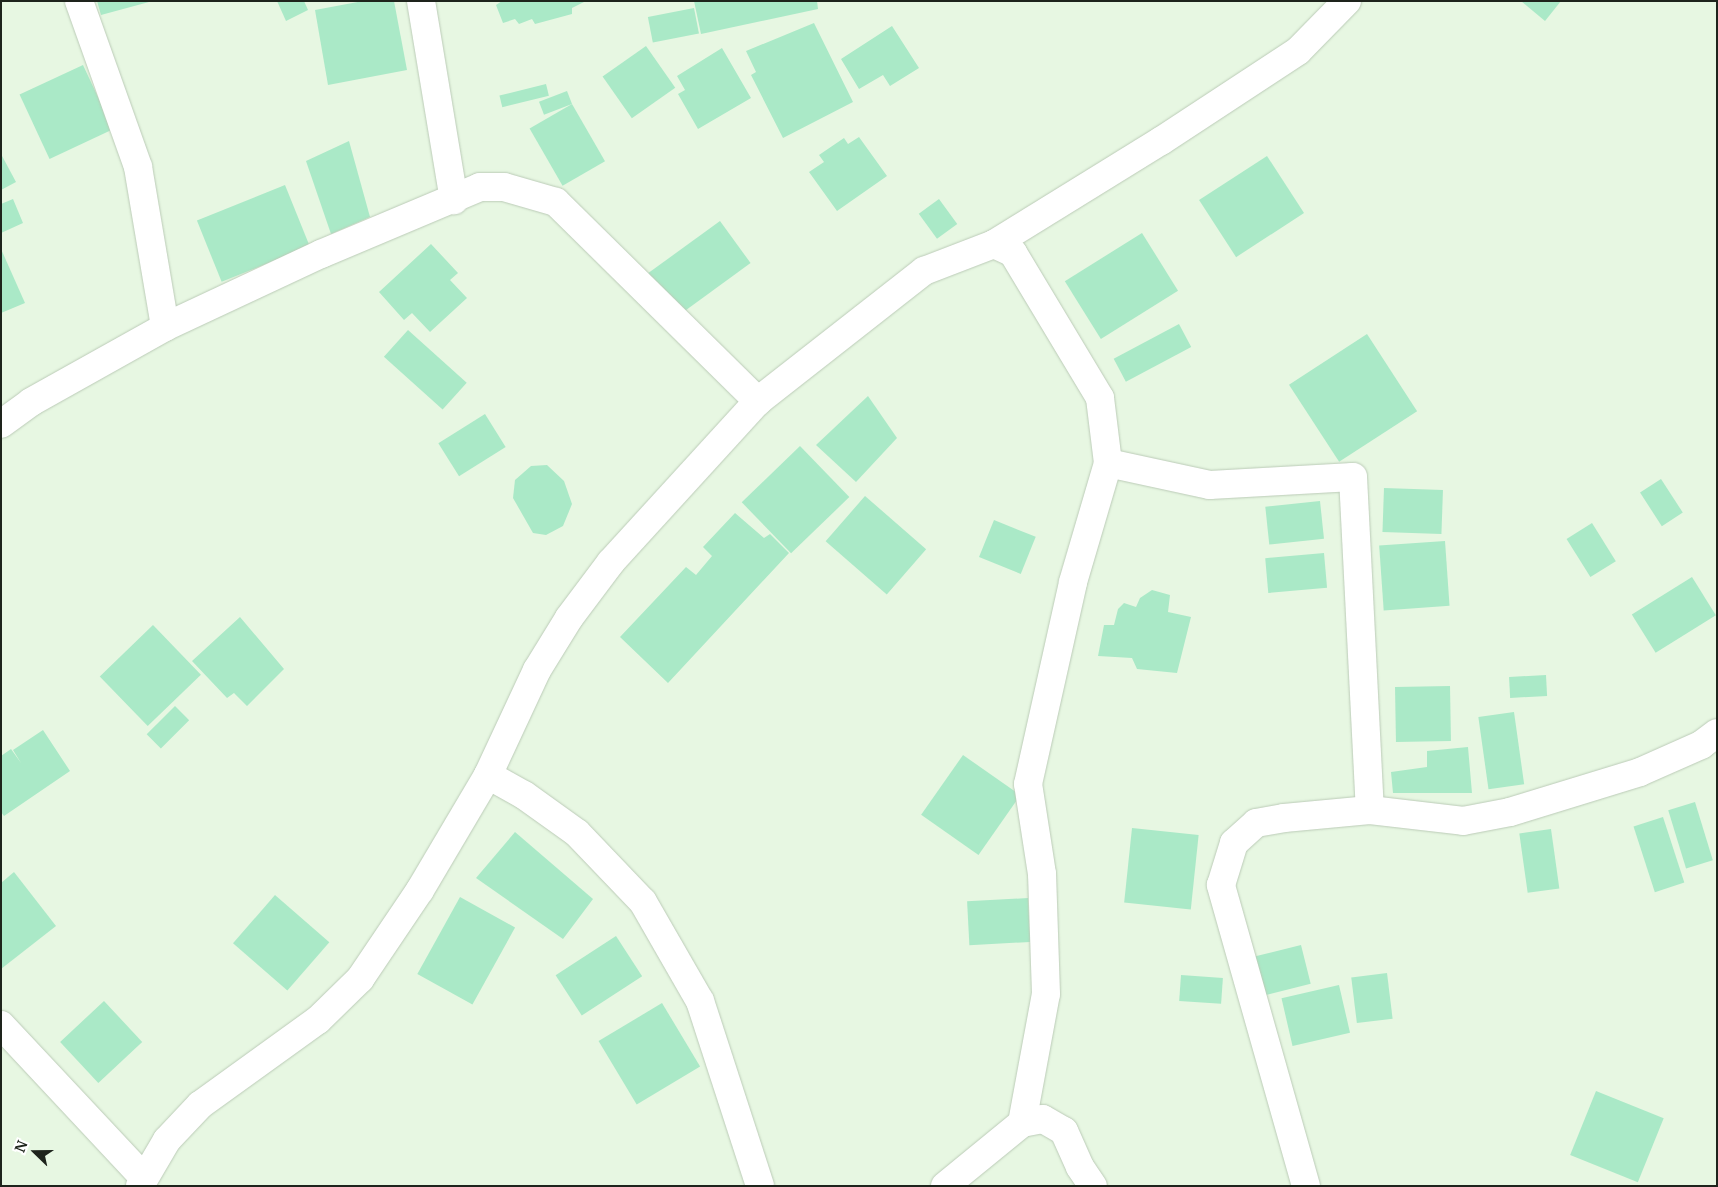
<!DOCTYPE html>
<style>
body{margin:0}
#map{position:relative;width:1718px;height:1187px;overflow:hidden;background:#e7f7e2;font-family:Merriweather,serif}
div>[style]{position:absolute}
.building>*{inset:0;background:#aae9c7;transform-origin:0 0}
.roads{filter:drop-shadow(0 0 1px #bbcbb7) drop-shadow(0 0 1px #bbcbb7)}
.street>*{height:28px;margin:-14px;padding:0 14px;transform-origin:14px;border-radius:14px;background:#fff}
span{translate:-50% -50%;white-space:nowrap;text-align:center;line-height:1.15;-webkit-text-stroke:4px #fff;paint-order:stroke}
.frame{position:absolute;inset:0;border:2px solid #1e241c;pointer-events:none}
.north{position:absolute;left:10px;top:1127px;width:50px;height:50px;-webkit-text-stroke:4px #fff;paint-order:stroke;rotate:292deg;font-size:14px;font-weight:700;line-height:20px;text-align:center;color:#1e241c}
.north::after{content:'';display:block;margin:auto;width:18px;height:22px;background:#1e241c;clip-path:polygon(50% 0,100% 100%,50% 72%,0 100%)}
</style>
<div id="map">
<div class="building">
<i style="clip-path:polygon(97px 1px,149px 1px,149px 2px,101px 15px)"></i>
<i style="clip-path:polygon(277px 1px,304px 1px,308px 10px,286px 21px)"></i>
<i style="clip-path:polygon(363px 1px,394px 1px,407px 70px,328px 85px,315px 10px)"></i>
<i style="clip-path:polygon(502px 1px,586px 1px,572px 8px,572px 14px,535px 24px,532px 19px,519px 24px,515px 19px,503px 23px,496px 5px)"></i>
<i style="clip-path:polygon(694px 1px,817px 1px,818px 9px,701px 34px)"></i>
<i style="clip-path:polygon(1521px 1px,1561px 1px,1545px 21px)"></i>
<i style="left:694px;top:8px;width:26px;height:47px;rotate:79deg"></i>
<i style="clip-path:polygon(814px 23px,853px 102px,783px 138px,751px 75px,756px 72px,746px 51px)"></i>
<i style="clip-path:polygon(892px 26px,919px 68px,890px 86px,883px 75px,859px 89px,841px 59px)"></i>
<i style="left:646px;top:46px;width:51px;height:53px;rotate:55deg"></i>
<i style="clip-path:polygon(722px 48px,751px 98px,698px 129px,678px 94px,685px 90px,677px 76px)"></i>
<i style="left:83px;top:65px;width:71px;height:70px;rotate:65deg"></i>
<i style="left:546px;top:84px;width:12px;height:48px;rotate:76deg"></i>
<i style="left:567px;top:91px;width:14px;height:30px;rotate:69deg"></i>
<i style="left:572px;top:104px;width:66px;height:49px;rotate:60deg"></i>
<i style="clip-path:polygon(859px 137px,887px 176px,837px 211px,809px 172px,824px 162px,819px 155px,844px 138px,848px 144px)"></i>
<i style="clip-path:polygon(349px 141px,370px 217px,331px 234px,306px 161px)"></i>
<i style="clip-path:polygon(1px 154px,16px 182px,1px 190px)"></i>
<i style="left:1267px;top:156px;width:68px;height:81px;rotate:57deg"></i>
<i style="left:285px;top:185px;width:66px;height:95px;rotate:68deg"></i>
<i style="clip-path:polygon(13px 199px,23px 223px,1px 233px,1px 204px)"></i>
<i style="left:939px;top:199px;width:31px;height:25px;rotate:54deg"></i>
<i style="left:720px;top:221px;width:52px;height:89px;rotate:54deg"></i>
<i style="left:1142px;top:233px;width:68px;height:91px;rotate:58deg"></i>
<i style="clip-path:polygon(431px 244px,458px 273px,450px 280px,467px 298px,430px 332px,412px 313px,404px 320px,379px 292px)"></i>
<i style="clip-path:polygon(1px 249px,25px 303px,1px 313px)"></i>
<i style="left:1179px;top:324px;width:26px;height:74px;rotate:62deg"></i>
<i style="left:408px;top:330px;width:79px;height:36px;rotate:42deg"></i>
<i style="left:1367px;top:334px;width:92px;height:93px;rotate:57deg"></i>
<i style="clip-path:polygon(868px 396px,897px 438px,856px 482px,816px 445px)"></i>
<i style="left:485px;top:414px;width:39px;height:55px;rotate:58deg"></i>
<i style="left:800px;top:446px;width:71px;height:81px;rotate:46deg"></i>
<i style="clip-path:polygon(547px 465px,564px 481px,572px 504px,563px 526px,546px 535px,533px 533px,513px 498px,515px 480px,531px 466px)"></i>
<i style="left:1661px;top:479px;width:40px;height:25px;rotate:57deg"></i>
<i style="left:1384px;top:488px;width:59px;height:44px;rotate:2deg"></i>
<i style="left:865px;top:496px;width:81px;height:60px;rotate:41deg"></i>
<i style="left:1320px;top:501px;width:38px;height:55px;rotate:84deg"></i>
<i style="clip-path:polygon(735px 513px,764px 538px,770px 534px,789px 553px,668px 683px,620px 637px,686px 567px,696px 575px,712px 556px,703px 547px)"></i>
<i style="left:994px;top:520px;width:45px;height:40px;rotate:22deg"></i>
<i style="left:1592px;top:523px;width:45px;height:30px;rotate:58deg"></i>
<i style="left:1445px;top:541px;width:65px;height:66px;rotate:86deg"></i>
<i style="left:1324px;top:553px;width:35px;height:59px;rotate:85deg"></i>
<i style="left:1692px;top:577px;width:45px;height:71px;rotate:58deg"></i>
<i style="clip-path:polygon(1152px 590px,1170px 595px,1168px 612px,1191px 617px,1177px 673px,1137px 669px,1132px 658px,1098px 656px,1104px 625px,1114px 625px,1118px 609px,1124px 603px,1136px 607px,1140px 598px)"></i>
<i style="clip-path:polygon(240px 617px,284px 669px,247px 706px,234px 693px,227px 698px,192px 661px)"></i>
<i style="left:153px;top:625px;width:69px;height:74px;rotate:46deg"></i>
<i style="left:1546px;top:675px;width:21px;height:37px;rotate:87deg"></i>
<i style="left:1450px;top:686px;width:55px;height:55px;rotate:89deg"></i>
<i style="left:175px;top:706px;width:20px;height:40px;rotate:45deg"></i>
<i style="left:1514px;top:712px;width:73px;height:36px;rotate:82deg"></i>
<i style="clip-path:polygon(43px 730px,70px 771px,4px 816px,1px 812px,1px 756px,11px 749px,21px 763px,13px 750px)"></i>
<i style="clip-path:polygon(1468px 747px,1472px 793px,1393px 793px,1391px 772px,1427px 767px,1427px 751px)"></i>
<i style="left:963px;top:755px;width:70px;height:73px;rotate:35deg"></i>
<i style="left:1695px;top:802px;width:61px;height:28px;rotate:73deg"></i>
<i style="left:1663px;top:817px;width:69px;height:31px;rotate:72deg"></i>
<i style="left:1132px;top:828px;width:67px;height:75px;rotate:6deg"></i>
<i style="left:1551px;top:829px;width:60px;height:32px;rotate:82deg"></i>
<i style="clip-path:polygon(515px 832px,593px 899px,563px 939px,476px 878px)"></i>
<i style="clip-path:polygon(14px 872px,56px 926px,1px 969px,1px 883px)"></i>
<i style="left:275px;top:895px;width:72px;height:64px;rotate:41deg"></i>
<i style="left:460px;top:897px;width:63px;height:88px;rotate:29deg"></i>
<i style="left:1028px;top:898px;width:44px;height:61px;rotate:87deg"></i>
<i style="left:616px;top:936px;width:48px;height:72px;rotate:57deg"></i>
<i style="left:1301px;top:945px;width:40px;height:48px;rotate:76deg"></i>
<i style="left:1387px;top:973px;width:46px;height:36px;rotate:83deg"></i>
<i style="left:1181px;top:975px;width:42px;height:26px;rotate:4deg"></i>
<i style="left:1339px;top:985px;width:49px;height:59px;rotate:77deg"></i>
<i style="left:104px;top:1001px;width:56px;height:60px;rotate:47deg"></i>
<i style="left:662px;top:1003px;width:74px;height:74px;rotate:59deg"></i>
<i style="left:1596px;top:1091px;width:73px;height:69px;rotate:22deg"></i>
</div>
<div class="roads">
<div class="street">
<i style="left:79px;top:1px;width:176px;rotate:70.4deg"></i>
<i style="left:138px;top:167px;width:162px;rotate:80.4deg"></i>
<i style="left:421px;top:1px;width:202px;rotate:80.6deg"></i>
<i style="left:994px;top:244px;width:21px;rotate:25deg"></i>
<i style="left:1013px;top:253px;width:169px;rotate:59deg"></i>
<i style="left:1100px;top:398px;width:65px;rotate:83deg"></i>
<i style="left:1108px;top:463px;width:104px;rotate:12.2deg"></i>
<i style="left:1210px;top:485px;width:143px;rotate:-3.2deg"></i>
<i style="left:1353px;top:477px;width:333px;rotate:87.1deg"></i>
<i style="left:1px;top:424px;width:37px;rotate:-36deg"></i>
<i style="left:31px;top:402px;width:154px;rotate:-29.2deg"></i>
<i style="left:165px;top:327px;width:172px;rotate:-25.1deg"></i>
<i style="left:321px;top:254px;width:173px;rotate:-22.8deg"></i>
<i style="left:480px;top:187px;width:24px"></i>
<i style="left:504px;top:187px;width:54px;rotate:16.1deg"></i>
<i style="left:556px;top:202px;width:284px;rotate:44.6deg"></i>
<i style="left:488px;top:775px;width:41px;rotate:29.1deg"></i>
<i style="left:524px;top:795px;width:65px;rotate:35.6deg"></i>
<i style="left:577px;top:833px;width:95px;rotate:46.3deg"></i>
<i style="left:643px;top:902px;width:114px;rotate:60.1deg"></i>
<i style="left:700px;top:1001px;width:194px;rotate:72deg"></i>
<i style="left:1px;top:1025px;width:209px;rotate:46.9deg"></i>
<i style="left:1022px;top:1123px;width:131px;rotate:-79.5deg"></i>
<i style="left:1046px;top:994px;width:120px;rotate:-91.9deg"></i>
<i style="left:1042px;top:874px;width:91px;rotate:-98.8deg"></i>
<i style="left:1028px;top:784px;width:207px;rotate:-77.4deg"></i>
<i style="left:1073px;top:582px;width:124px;rotate:-73.6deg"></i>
<i style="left:140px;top:1186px;width:53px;rotate:-59.6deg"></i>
<i style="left:167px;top:1140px;width:48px;rotate:-46.7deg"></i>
<i style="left:200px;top:1105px;width:145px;rotate:-35.8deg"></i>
<i style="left:318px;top:1020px;width:59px;rotate:-44.3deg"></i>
<i style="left:360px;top:979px;width:107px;rotate:-56deg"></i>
<i style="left:420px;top:890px;width:134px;rotate:-59.4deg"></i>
<i style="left:488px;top:775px;width:116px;rotate:-65deg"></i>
<i style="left:537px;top:670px;width:61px;rotate:-58.4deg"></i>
<i style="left:569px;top:618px;width:70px;rotate:-53.1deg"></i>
<i style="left:611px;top:562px;width:218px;rotate:-47.6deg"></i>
<i style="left:758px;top:401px;width:211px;rotate:-38.1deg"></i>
<i style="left:924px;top:271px;width:75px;rotate:-21.1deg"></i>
<i style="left:994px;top:244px;width:196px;rotate:-31.7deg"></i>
<i style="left:1161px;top:141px;width:164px;rotate:-33.3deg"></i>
<i style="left:1298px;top:51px;width:70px;rotate:-45.6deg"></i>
<i style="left:945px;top:1186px;width:99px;rotate:-39.3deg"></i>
<i style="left:1022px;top:1123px;width:21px;rotate:-11deg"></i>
<i style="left:1043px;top:1119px;width:24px;rotate:30deg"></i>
<i style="left:1064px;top:1131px;width:39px;rotate:66deg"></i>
<i style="left:1080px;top:1167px;width:23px;rotate:56deg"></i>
<i style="left:1306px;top:1186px;width:313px;rotate:-105.8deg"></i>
<i style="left:1221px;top:885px;width:44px;rotate:-72.8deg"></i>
<i style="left:1234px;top:843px;width:30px;rotate:-42deg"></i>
<i style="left:1256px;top:823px;width:28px;rotate:-10deg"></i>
<i style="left:1284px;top:818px;width:86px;rotate:-5.3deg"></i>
<i style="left:1370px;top:810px;width:94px;rotate:6.7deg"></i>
<i style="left:1463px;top:821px;width:48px;rotate:-10.8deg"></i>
<i style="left:1510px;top:812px;width:136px;rotate:-17.1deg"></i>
<i style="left:1640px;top:772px;width:67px;rotate:-23.9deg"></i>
<i style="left:1701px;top:745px;width:20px;rotate:-37deg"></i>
</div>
</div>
<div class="frame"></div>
<div class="north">N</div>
</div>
